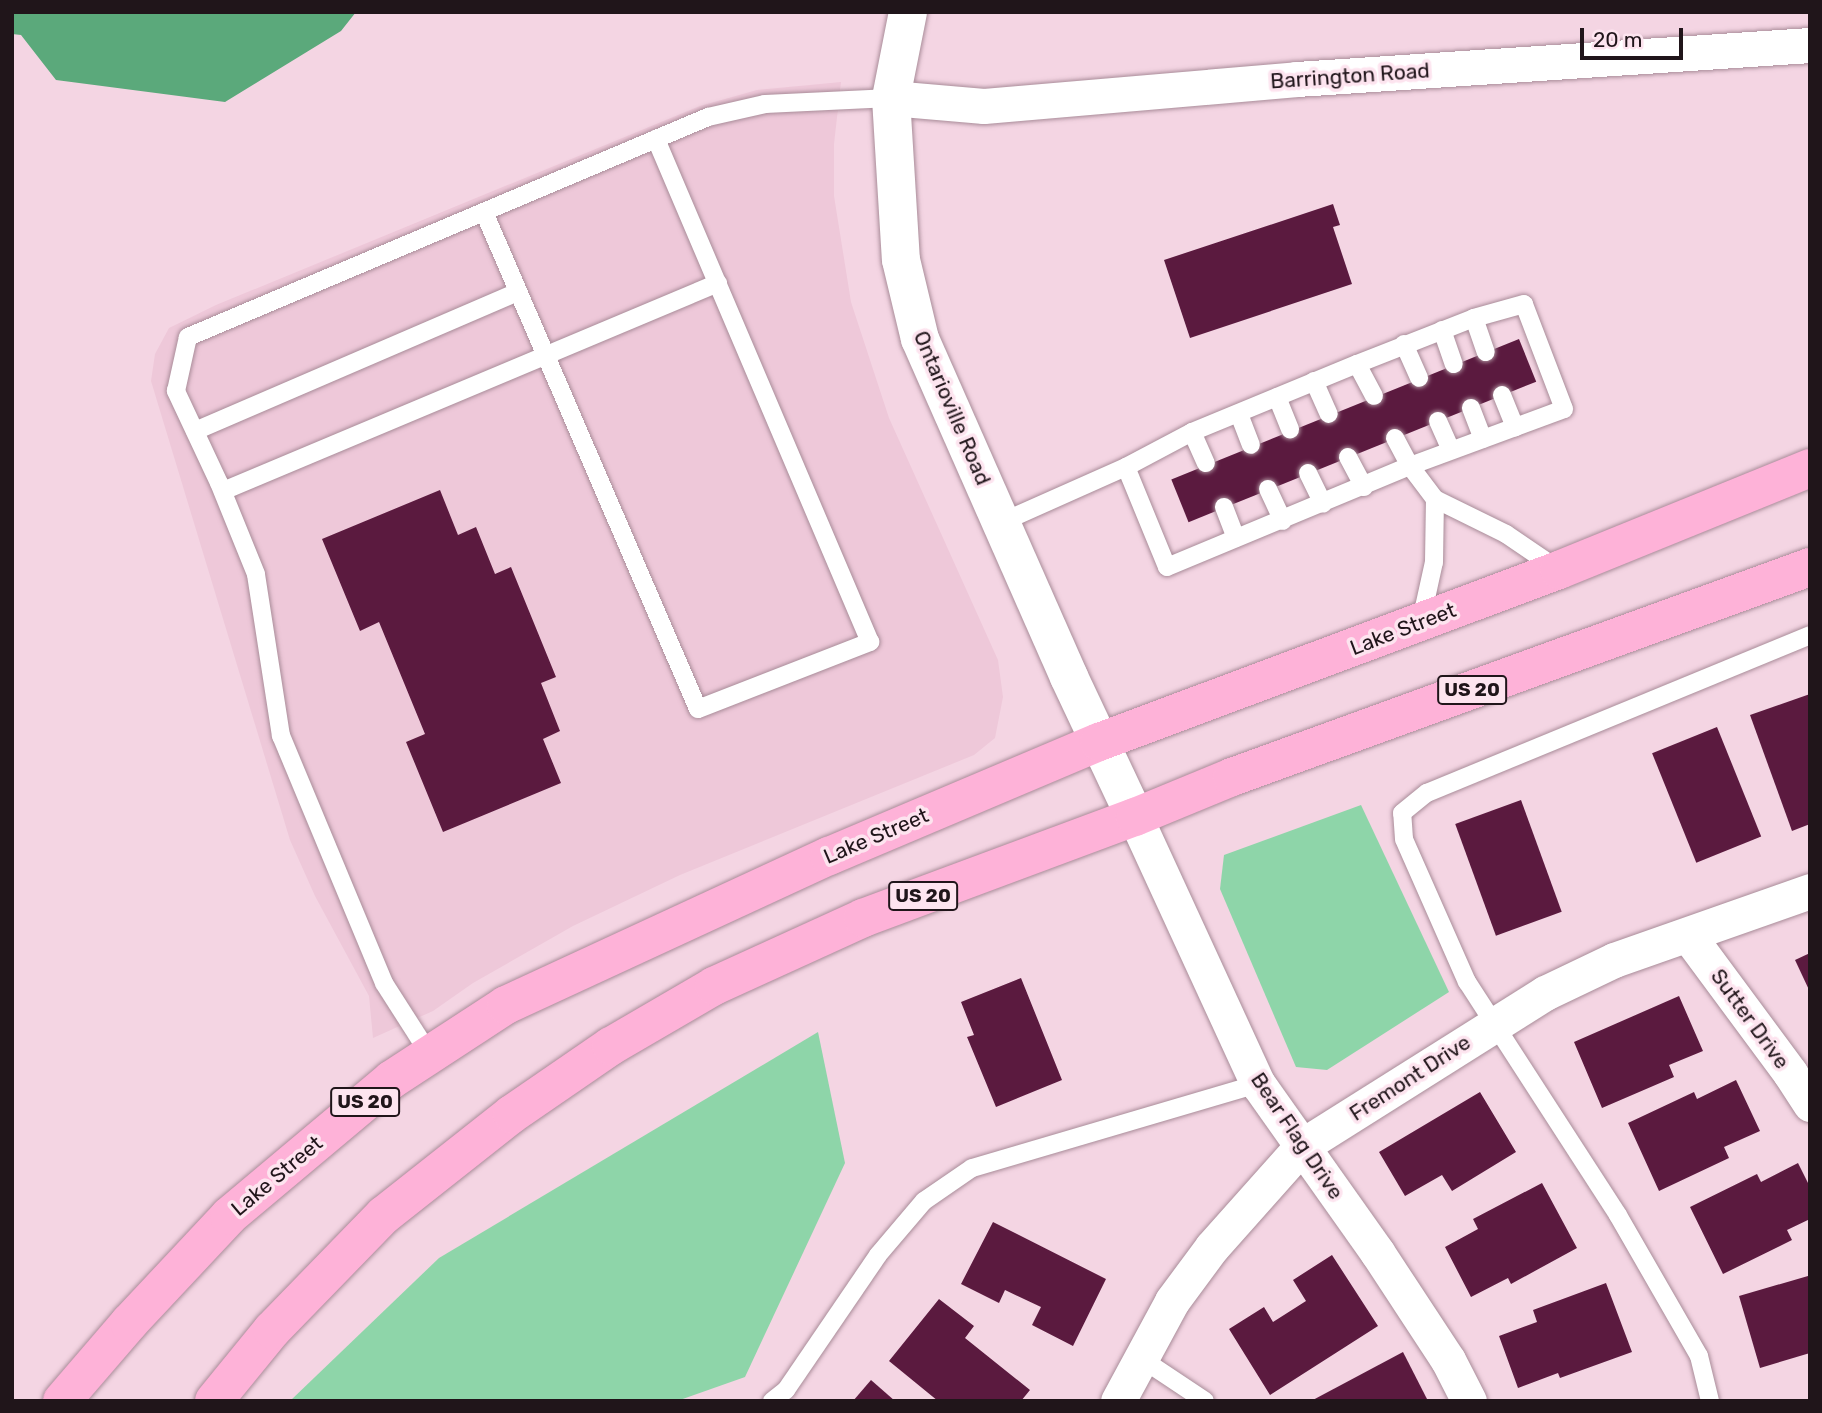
<!DOCTYPE html>
<style>
body{margin:0}
#map{position:relative;width:1822px;height:1413px;overflow:hidden;background:#f4d5e3;font-family:Rubik,sans-serif}
div>[style]{position:absolute}
.built>*{inset:0;background:#eec8d9}
.green>*{inset:0;background:#8ed5a9}
.water>*{inset:0;background:#5ba97b}
.building>*{inset:0;background:#5b1a3f;transform-origin:0 0}
.roads{filter:drop-shadow(0 0 2px #a98c99) drop-shadow(0 0 2px #a98c99)}
.service>*{height:18px;margin:-9px;padding:0 9px;transform-origin:9px;border-radius:9px;background:#fff}
.minor>*{height:35px;margin:-17.5px;padding:0 17.5px;transform-origin:17.5px;border-radius:17.5px;background:#fff}
.tertiary>*{height:38px;margin:-19px;padding:0 19px;transform-origin:19px;border-radius:19px;background:#fff}
.trunk>*{height:38px;margin:-19px;padding:0 19px;transform-origin:19px;border-radius:19px;background:#feb2d8}
span{translate:-50% -50%;white-space:nowrap;text-align:center;line-height:1.15;-webkit-text-stroke:7px #fde4ef;paint-order:stroke}
.shield-label span{padding:2px 5px;background:#fde4ef;border:2px solid;border-radius:5px;-webkit-text-stroke-width:0}
.shield-label{font-size:19px;color:#20151a;font-weight:700}
.street-label{font-size:21px;color:#20151a}
.frame{position:absolute;inset:0;border:14px solid #20151a;pointer-events:none}
.scale{position:absolute;left:1580px;top:28px;width:103px;height:32px;box-sizing:border-box;border:4px solid #20151a;border-top:0;padding-left:9px;font-size:21px;line-height:24px;white-space:nowrap;color:#20151a;-webkit-text-stroke:5px #fde4ef;paint-order:stroke}
</style>
<div id="map">
<div class="built">
<i style="clip-path:polygon(841px 82px,834px 144px,834px 196px,851px 302px,889px 418px,998px 660px,1003px 697px,995px 738px,974px 755px,680px 875px,573px 926px,473px 983px,433px 1011px,373px 1038px,369px 996px,315px 896px,290px 840px,151px 381px,155px 354px,169px 328px,216px 305px,700px 106px,757px 90px)"></i>
</div>
<div class="green">
<i style="clip-path:polygon(1361px 805px,1449px 992px,1327px 1070px,1296px 1067px,1220px 889px,1224px 855px)"></i>
<i style="clip-path:polygon(818px 1032px,845px 1163px,745px 1377px,677px 1401px,290px 1401px,439px 1258px)"></i>
</div>
<div class="water">
<i style="clip-path:polygon(12px 12px,356px 12px,341px 31px,225px 102px,56px 80px,21px 35px,12px 34px)"></i>
</div>
<div class="building">
<i style="clip-path:polygon(1333px 204px,1340px 225px,1333px 227px,1352px 284px,1190px 338px,1164px 260px)"></i>
<i style="left:1519px;top:339px;width:46px;height:375px;rotate:68deg"></i>
<i style="clip-path:polygon(440px 490px,458px 535px,476px 527px,495px 574px,511px 567px,556px 677px,541px 683px,560px 731px,543px 739px,561px 783px,443px 832px,406px 742px,425px 734px,379px 622px,360px 631px,322px 539px)"></i>
<i style="clip-path:polygon(1810px 694px,1810px 824px,1792px 831px,1750px 715px)"></i>
<i style="left:1717px;top:727px;width:118px;height:70px;rotate:68deg"></i>
<i style="left:1521px;top:800px;width:119px;height:70px;rotate:70deg"></i>
<i style="clip-path:polygon(1810px 953px,1810px 992px,1795px 960px)"></i>
<i style="clip-path:polygon(1021px 978px,1062px 1080px,996px 1107px,967px 1037px,974px 1035px,961px 1002px)"></i>
<i style="clip-path:polygon(1679px 996px,1703px 1051px,1669px 1065px,1674px 1077px,1602px 1108px,1574px 1042px)"></i>
<i style="clip-path:polygon(1736px 1080px,1760px 1131px,1724px 1147px,1729px 1158px,1659px 1191px,1628px 1123px,1694px 1092px,1697px 1099px)"></i>
<i style="clip-path:polygon(1480px 1092px,1516px 1152px,1452px 1191px,1442px 1175px,1405px 1196px,1379px 1152px)"></i>
<i style="clip-path:polygon(1798px 1163px,1810px 1187px,1810px 1219px,1787px 1230px,1792px 1240px,1723px 1274px,1690px 1207px,1757px 1174px,1761px 1182px)"></i>
<i style="clip-path:polygon(1542px 1183px,1577px 1248px,1511px 1284px,1508px 1278px,1471px 1297px,1445px 1247px,1478px 1229px,1473px 1219px)"></i>
<i style="clip-path:polygon(993px 1222px,1106px 1279px,1073px 1346px,1032px 1325px,1041px 1307px,1005px 1290px,999px 1303px,961px 1284px)"></i>
<i style="clip-path:polygon(1332px 1255px,1378px 1326px,1270px 1395px,1229px 1329px,1264px 1307px,1273px 1322px,1306px 1301px,1293px 1280px)"></i>
<i style="clip-path:polygon(1808px 1276px,1810px 1353px,1760px 1368px,1739px 1296px)"></i>
<i style="clip-path:polygon(1606px 1283px,1632px 1352px,1560px 1378px,1558px 1373px,1518px 1388px,1499px 1336px,1537px 1322px,1533px 1310px)"></i>
<i style="clip-path:polygon(939px 1299px,974px 1326px,965px 1338px,1030px 1390px,1021px 1401px,938px 1401px,889px 1361px)"></i>
<i style="clip-path:polygon(1403px 1352px,1428px 1401px,1311px 1401px)"></i>
<i style="clip-path:polygon(871px 1380px,895px 1401px,853px 1401px)"></i>
</div>
<div class="roads">
<div class="service">
<i style="left:484px;top:212px;width:541px;rotate:66.7deg"></i>
<i style="left:698px;top:709px;width:185px;rotate:-21.3deg"></i>
<i style="left:870px;top:642px;width:547px;rotate:-113.05deg"></i>
<i style="left:1474px;top:318px;width:36px;rotate:71deg"></i>
<i style="left:1442px;top:330px;width:36px;rotate:71deg"></i>
<i style="left:1404px;top:344px;width:37px;rotate:66deg"></i>
<i style="left:1314px;top:381px;width:36px;rotate:66deg"></i>
<i style="left:1502px;top:395px;width:35px;rotate:68deg"></i>
<i style="left:1277px;top:397px;width:35px;rotate:68deg"></i>
<i style="left:1471px;top:408px;width:33px;rotate:69deg"></i>
<i style="left:1239px;top:414px;width:33px;rotate:69deg"></i>
<i style="left:1438px;top:421px;width:32px;rotate:66deg"></i>
<i style="left:195px;top:431px;width:352px;rotate:-23.3deg"></i>
<i style="left:1192px;top:432px;width:34px;rotate:66deg"></i>
<i style="left:1395px;top:438px;width:32px;rotate:62deg"></i>
<i style="left:1410px;top:466px;width:41px;rotate:52.9deg"></i>
<i style="left:1348px;top:457px;width:34px;rotate:62deg"></i>
<i style="left:1126px;top:467px;width:108px;rotate:67.7deg"></i>
<i style="left:1167px;top:567px;width:263px;rotate:-22.6deg"></i>
<i style="left:1410px;top:466px;width:164px;rotate:-20.3deg"></i>
<i style="left:1564px;top:409px;width:112px;rotate:-110.9deg"></i>
<i style="left:1524px;top:304px;width:52px;rotate:164.4deg"></i>
<i style="left:1474px;top:318px;width:126px;rotate:158.5deg"></i>
<i style="left:1308px;top:473px;width:34px;rotate:64deg"></i>
<i style="left:1268px;top:489px;width:35px;rotate:65deg"></i>
<i style="left:223px;top:491px;width:537px;rotate:-22.79deg"></i>
<i style="left:1224px;top:507px;width:33px;rotate:69deg"></i>
<i style="left:1000px;top:523px;width:138px;rotate:-24deg"></i>
<i style="left:1126px;top:467px;width:75px;rotate:-27.9deg"></i>
<i style="left:1192px;top:432px;width:178px;rotate:-22.4deg"></i>
<i style="left:1357px;top:364px;width:36px;rotate:62deg"></i>
<i style="left:1421px;top:621px;width:60px;rotate:-77.6deg"></i>
<i style="left:1434px;top:562px;width:63px;rotate:-89.1deg"></i>
<i style="left:1435px;top:499px;width:79px;rotate:26.2deg"></i>
<i style="left:1506px;top:534px;width:64px;rotate:34.2deg"></i>
<i style="left:430px;top:1055px;width:85px;rotate:-122.6deg"></i>
<i style="left:384px;top:983px;width:268px;rotate:-112.6deg"></i>
<i style="left:281px;top:736px;width:164px;rotate:-98.8deg"></i>
<i style="left:256px;top:574px;width:98px;rotate:-112.1deg"></i>
<i style="left:219px;top:483px;width:102px;rotate:-115.1deg"></i>
<i style="left:176px;top:391px;width:55px;rotate:-77.5deg"></i>
<i style="left:188px;top:337px;width:565px;rotate:-22.93deg"></i>
<i style="left:708px;top:117px;width:58px;rotate:-12.8deg"></i>
<i style="left:765px;top:104px;width:126px;rotate:-2.7deg"></i>
<i style="left:1139px;top:1357px;width:79px;rotate:33.7deg"></i>
<i style="left:772px;top:1401px;width:18px;rotate:-38deg"></i>
<i style="left:786px;top:1390px;width:163px;rotate:-55.7deg"></i>
<i style="left:878px;top:1255px;width:71px;rotate:-49.6deg"></i>
<i style="left:924px;top:1201px;width:58px;rotate:-34.5deg"></i>
<i style="left:972px;top:1168px;width:298px;rotate:-16.4deg"></i>
<i style="left:1710px;top:1401px;width:46px;rotate:-103.7deg"></i>
<i style="left:1699px;top:1356px;width:163px;rotate:-119.9deg"></i>
<i style="left:1618px;top:1215px;width:278px;rotate:-122.9deg"></i>
<i style="left:1467px;top:982px;width:156px;rotate:-113.8deg"></i>
<i style="left:1404px;top:839px;width:26px;rotate:-94deg"></i>
<i style="left:1402px;top:813px;width:32px;rotate:-39deg"></i>
<i style="left:1427px;top:793px;width:414px;rotate:-22.4deg"></i>
</div>
<div class="minor">
<i style="left:891px;top:98px;width:93px;rotate:4.9deg"></i>
<i style="left:984px;top:106px;width:314px;rotate:-4.9deg"></i>
<i style="left:1297px;top:79px;width:514px;rotate:-3.79deg"></i>
<i style="left:1135px;top:817px;width:294px;rotate:65.3deg"></i>
<i style="left:1258px;top:1084px;width:206px;rotate:54.7deg"></i>
<i style="left:1377px;top:1252px;width:129px;rotate:56.7deg"></i>
<i style="left:1448px;top:1360px;width:46px;rotate:62.9deg"></i>
<i style="left:1688px;top:935px;width:172px;rotate:53.5deg"></i>
<i style="left:1790px;top:1073px;width:37px;rotate:57deg"></i>
<i style="left:1118px;top:1401px;width:114px;rotate:-61.6deg"></i>
<i style="left:1172px;top:1301px;width:67px;rotate:-53.5deg"></i>
<i style="left:1212px;top:1247px;width:135px;rotate:-48.3deg"></i>
<i style="left:1302px;top:1146px;width:287px;rotate:-32.2deg"></i>
<i style="left:1545px;top:993px;width:76px;rotate:-25.6deg"></i>
<i style="left:1614px;top:960px;width:208px;rotate:-19.4deg"></i>
</div>
<div class="tertiary">
<i style="left:908px;top:12px;width:88px;rotate:101.2deg"></i>
<i style="left:891px;top:98px;width:162px;rotate:86.5deg"></i>
<i style="left:901px;top:260px;width:81px;rotate:76.5deg"></i>
<i style="left:920px;top:339px;width:369px;rotate:66.2deg"></i>
<i style="left:1069px;top:677px;width:155px;rotate:64.8deg"></i>
</div>
<div class="trunk">
<i style="left:62px;top:1401px;width:103px;rotate:-49.3deg"></i>
<i style="left:129px;top:1323px;width:146px;rotate:-46.9deg"></i>
<i style="left:229px;top:1216px;width:212px;rotate:-40deg"></i>
<i style="left:391px;top:1080px;width:137px;rotate:-33.1deg"></i>
<i style="left:506px;top:1005px;width:356px;rotate:-24.8deg"></i>
<i style="left:829px;top:856px;width:293px;rotate:-22.9deg"></i>
<i style="left:1099px;top:742px;width:491px;rotate:-20.5deg"></i>
<i style="left:1559px;top:570px;width:271px;rotate:-22.1deg"></i>
<i style="left:214px;top:1401px;width:92px;rotate:-50.8deg"></i>
<i style="left:272px;top:1330px;width:161px;rotate:-45.8deg"></i>
<i style="left:384px;top:1215px;width:163px;rotate:-38.3deg"></i>
<i style="left:512px;top:1114px;width:120px;rotate:-34.5deg"></i>
<i style="left:611px;top:1046px;width:119px;rotate:-30.2deg"></i>
<i style="left:714px;top:986px;width:164px;rotate:-24.5deg"></i>
<i style="left:863px;top:918px;width:290px;rotate:-20.4deg"></i>
<i style="left:1135px;top:817px;width:105px;rotate:-22.4deg"></i>
<i style="left:1232px;top:777px;width:615px;rotate:-19.97deg"></i>
</div>
</div>
<div class="shield-label">
<span style="left:1472px;top:690px">US 20</span>
<span style="left:923px;top:896px">US 20</span>
<span style="left:365px;top:1102px">US 20</span>
</div>
<div class="street-label">
<span style="left:1350px;top:76px;rotate:-4deg">Barrington Road</span>
<span style="left:952px;top:408px;rotate:67deg">Ontarioville Road</span>
<span style="left:1403px;top:629px;rotate:-21deg">Lake Street</span>
<span style="left:876px;top:836px;rotate:-23deg">Lake Street</span>
<span style="left:1750px;top:1019px;rotate:54deg">Sutter Drive</span>
<span style="left:1410px;top:1078px;rotate:-33deg">Fremont Drive</span>
<span style="left:1297px;top:1136px;rotate:56deg">Bear Flag Drive</span>
<span style="left:277px;top:1176px;rotate:-40deg">Lake Street</span>
</div>
<div class="frame"></div>
<div class="scale">20 m</div>
</div>
